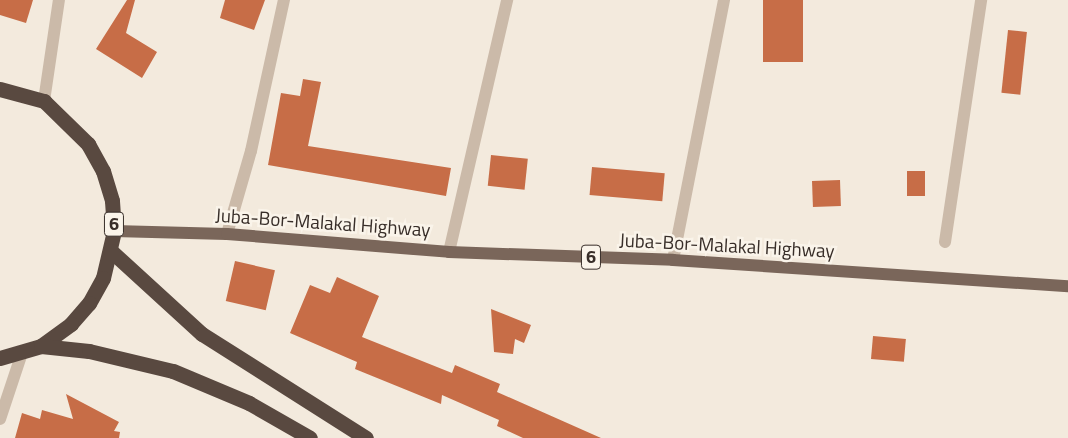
<!DOCTYPE html>
<style>
body{margin:0}
#map{position:relative;width:1068px;height:438px;overflow:hidden;background:#f3eadd;font-family:"Titillium Web",sans-serif}
div>[style]{position:absolute}
.building>*{inset:0;background:#c76d47;transform-origin:0 0}
.street>*{height:12px;margin:-6px;padding:0 6px;transform-origin:6px;border-radius:6px;background:#cbbaa9}
.primary>*{height:12px;margin:-6px;padding:0 6px;transform-origin:6px;border-radius:6px;background:#7a665a}
.highway>*{height:15px;margin:-7.5px;padding:0 7.5px;transform-origin:7.5px;border-radius:7.5px;background:#594940}
span{translate:-50% -50%;white-space:nowrap;text-align:center;line-height:1.15;-webkit-text-stroke:5px #faf4ea;paint-order:stroke}
.shield-label span{padding:1px 4px;background:#faf4ea;border:1px solid;border-radius:4px;-webkit-text-stroke-width:0}
.shield-label{font-size:18px;color:#382e29;font-weight:700}
.street-label{font-size:19px;color:#382e29}
</style>
<div id="map">
<div class="building">
<i style="clip-path:polygon(0 0,33px 0,26px 23px,0 15px)"></i>
<i style="clip-path:polygon(127px 0,135px 0,126px 33px,157px 52px,142px 78px,96px 49px)"></i>
<i style="clip-path:polygon(225px 0,265px 0,254px 30px,220px 18px)"></i>
<i style="left:763px;top:0;width:40px;height:62px"></i>
<i style="left:1008px;top:30px;width:19px;height:63px;rotate:6deg"></i>
<i style="clip-path:polygon(303px 79px,321px 82px,308px 146px,451px 168px,446px 196px,268px 165px,281px 93px,300px 96px)"></i>
<i style="left:491px;top:155px;width:37px;height:31px;rotate:6deg"></i>
<i style="left:592px;top:167px;width:73px;height:28px;rotate:5deg"></i>
<i style="left:907px;top:171px;width:18px;height:25px"></i>
<i style="left:840px;top:180px;width:26px;height:28px;rotate:88deg"></i>
<i style="left:235px;top:261px;width:41px;height:41px;rotate:13deg"></i>
<i style="clip-path:polygon(337px 277px,379px 296px,362px 337px,452px 373px,455px 365px,500px 384px,497px 392px,601px 438px,523px 438px,497px 426px,499px 420px,442px 395px,441px 404px,355px 369px,357px 362px,290px 333px,310px 285px,330px 293px)"></i>
<i style="clip-path:polygon(491px 309px,531px 325px,524px 343px,515px 339px,513px 354px,494px 352px)"></i>
<i style="left:873px;top:336px;width:33px;height:23px;rotate:5deg"></i>
<i style="clip-path:polygon(66px 394px,119px 422px,114px 431px,120px 432px,119px 438px,15px 438px,22px 413px,40px 419px,42px 410px,73px 419px)"></i>
</div>
<div class="street">
<i style="left:44px;top:101px;width:102px;rotate:-81.6deg"></i>
<i style="left:227px;top:234px;width:86px;rotate:-73.9deg"></i>
<i style="left:251px;top:151px;width:155px;rotate:-77.7deg"></i>
<i style="left:945px;top:242px;width:245px;rotate:-81.5deg"></i>
<i style="left:449px;top:252px;width:259px;rotate:-77deg"></i>
<i style="left:673px;top:260px;width:265px;rotate:-78.9deg"></i>
<i style="left:0;top:419px;width:70px;rotate:-71.6deg"></i>
</div>
<div class="primary">
<i style="left:114px;top:231px;width:113px;rotate:1.5deg"></i>
<i style="left:227px;top:234px;width:223px;rotate:4.6deg"></i>
<i style="left:449px;top:252px;width:224px;rotate:2deg"></i>
<i style="left:673px;top:260px;width:396px;rotate:3.8deg"></i>
</div>
<div class="highway">
<i style="left:0;top:89px;width:46px;rotate:15.3deg"></i>
<i style="left:44px;top:101px;width:62px;rotate:44.3deg"></i>
<i style="left:88px;top:144px;width:31px;rotate:61deg"></i>
<i style="left:103px;top:171px;width:31px;rotate:73deg"></i>
<i style="left:112px;top:201px;width:30px;rotate:86deg"></i>
<i style="left:114px;top:231px;width:48px;rotate:103.2deg"></i>
<i style="left:103px;top:278px;width:29px;rotate:119deg"></i>
<i style="left:89px;top:303px;width:28px;rotate:131deg"></i>
<i style="left:71px;top:324px;width:37px;rotate:144deg"></i>
<i style="left:41px;top:346px;width:43px;rotate:163.7deg"></i>
<i style="left:111px;top:251px;width:123px;rotate:42.4deg"></i>
<i style="left:202px;top:334px;width:194px;rotate:32.4deg"></i>
<i style="left:41px;top:346px;width:48px;rotate:5.9deg"></i>
<i style="left:89px;top:351px;width:86px;rotate:13.4deg"></i>
<i style="left:173px;top:371px;width:82px;rotate:22.8deg"></i>
<i style="left:249px;top:403px;width:70px;rotate:29.8deg"></i>
</div>
<div class="shield-label">
<span style="left:114px;top:224px">6</span>
<span style="left:591px;top:257px">6</span>
</div>
<div class="street-label">
<span style="left:323px;top:222px;rotate:4deg">Juba-Bor-Malakal Highway</span>
<span style="left:727px;top:245px;rotate:3deg">Juba-Bor-Malakal Highway</span>
</div>
</div>
